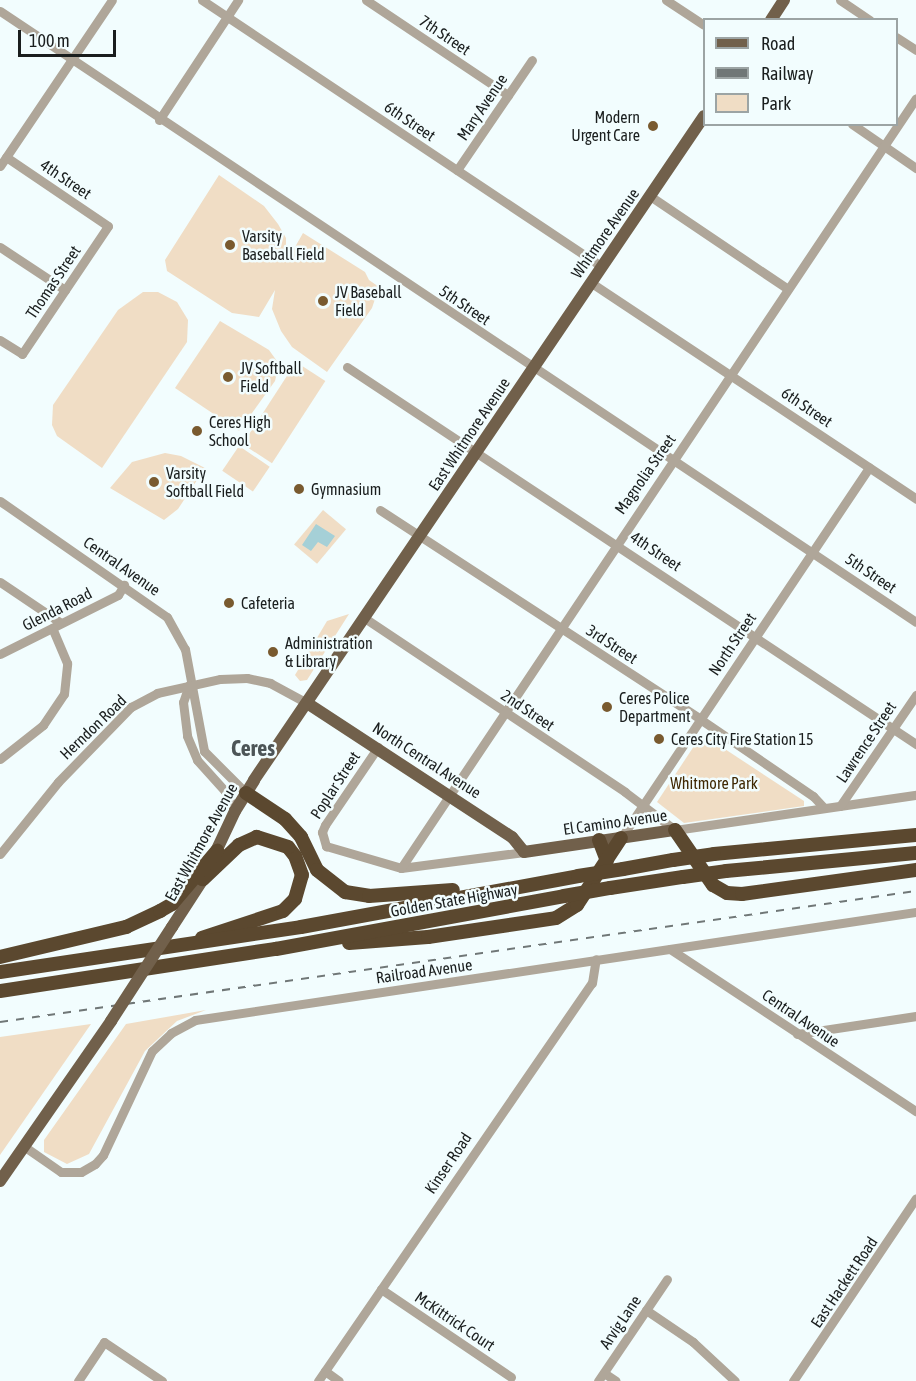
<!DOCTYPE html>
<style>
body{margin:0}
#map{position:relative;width:916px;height:1381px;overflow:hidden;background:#f2fdfe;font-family:"Asap Condensed",sans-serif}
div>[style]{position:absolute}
.green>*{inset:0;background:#f0ddc5;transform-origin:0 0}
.water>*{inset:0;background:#a5d0d7}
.minor>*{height:9px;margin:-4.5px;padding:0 4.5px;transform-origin:4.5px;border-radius:4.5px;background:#afa699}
.major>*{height:12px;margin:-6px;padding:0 6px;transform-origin:6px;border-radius:6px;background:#71604b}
.highway>*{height:14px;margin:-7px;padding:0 7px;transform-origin:7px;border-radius:7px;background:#5b482f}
.rail>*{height:2px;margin-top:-1px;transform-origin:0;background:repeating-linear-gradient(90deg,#707777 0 8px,transparent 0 16px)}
.major-bridge>*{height:12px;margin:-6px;padding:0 6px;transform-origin:6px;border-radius:6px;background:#71604b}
.highway-bridge>*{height:14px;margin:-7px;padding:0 7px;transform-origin:7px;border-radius:7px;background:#5b482f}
.dots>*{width:16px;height:16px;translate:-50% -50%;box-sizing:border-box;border:3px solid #f2fdfe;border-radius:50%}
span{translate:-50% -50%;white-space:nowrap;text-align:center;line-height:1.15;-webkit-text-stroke:5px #f2fdfe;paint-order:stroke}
.street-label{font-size:16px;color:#1a1e1e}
.poi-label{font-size:16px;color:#1a1e1e}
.right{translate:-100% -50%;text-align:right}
.left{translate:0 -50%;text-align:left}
.park-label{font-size:16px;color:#3f2803}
.district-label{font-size:22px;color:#4d5557;font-weight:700}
.legend{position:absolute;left:703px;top:18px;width:195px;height:108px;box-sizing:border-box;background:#f2fdfe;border:2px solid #9ca4a4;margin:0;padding:8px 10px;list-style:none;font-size:18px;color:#1a1e1e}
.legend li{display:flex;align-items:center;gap:12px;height:30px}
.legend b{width:30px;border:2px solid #9ca4a4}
.scale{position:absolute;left:18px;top:30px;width:98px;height:27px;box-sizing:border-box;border:3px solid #1a1e1e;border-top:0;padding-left:8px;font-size:18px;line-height:21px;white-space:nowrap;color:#1a1e1e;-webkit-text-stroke:4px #f2fdfe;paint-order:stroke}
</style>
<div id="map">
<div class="green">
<i style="clip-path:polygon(219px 175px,264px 206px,278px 224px,286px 238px,286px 263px,303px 233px,365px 272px,369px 280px,379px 287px,372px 308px,327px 372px,292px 347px,281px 331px,272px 309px,275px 290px,259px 317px,232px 313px,167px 271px,165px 260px)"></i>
<i style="clip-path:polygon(143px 292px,158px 292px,177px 302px,188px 320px,187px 342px,102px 468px,57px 436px,52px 425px,53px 405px,118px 310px)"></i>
<i style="clip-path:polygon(220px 321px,269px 350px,279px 364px,275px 381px,239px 431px,175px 388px)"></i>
<i style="left:296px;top:362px;width:35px;height:98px;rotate:33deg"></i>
<i style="left:239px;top:446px;width:37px;height:30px;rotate:34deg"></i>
<i style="clip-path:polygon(165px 453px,181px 456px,205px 468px,178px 509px,164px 520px,110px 488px,132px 462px)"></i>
<i style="left:323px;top:510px;width:30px;height:45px;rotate:40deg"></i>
<i style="clip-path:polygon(349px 614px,307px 680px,300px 681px,295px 675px,327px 621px)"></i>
<i style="clip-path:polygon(702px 734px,804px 801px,804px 806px,684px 823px,657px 802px)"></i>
<i style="clip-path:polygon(206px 1010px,177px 1021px,145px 1051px,89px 1154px,67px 1164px,44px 1152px,44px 1140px,126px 1024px)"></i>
<i style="clip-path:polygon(91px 1024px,0 1155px,0 1037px)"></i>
</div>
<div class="water">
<i style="clip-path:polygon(316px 524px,335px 536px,327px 547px,318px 542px,311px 551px,302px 545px)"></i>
</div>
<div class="minor">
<i style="left:202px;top:0;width:480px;rotate:33.7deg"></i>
<i style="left:366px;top:0;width:171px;rotate:33.8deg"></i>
<i style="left:666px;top:0;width:45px;rotate:33.3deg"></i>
<i style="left:840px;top:0;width:36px;rotate:34deg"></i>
<i style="left:0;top:11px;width:1101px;rotate:33.7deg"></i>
<i style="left:896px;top:37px;width:24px;rotate:33deg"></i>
<i style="left:159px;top:120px;width:144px;rotate:-56.6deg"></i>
<i style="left:852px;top:124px;width:78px;rotate:34.5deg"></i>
<i style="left:0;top:166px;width:200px;rotate:-56deg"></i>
<i style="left:457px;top:170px;width:133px;rotate:-55.7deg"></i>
<i style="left:650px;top:196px;width:166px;rotate:34deg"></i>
<i style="left:0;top:247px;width:78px;rotate:33.5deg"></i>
<i style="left:590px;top:282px;width:392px;rotate:33.6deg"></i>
<i style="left:0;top:340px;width:26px;rotate:32deg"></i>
<i style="left:22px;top:354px;width:154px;rotate:-56.1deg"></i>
<i style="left:108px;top:226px;width:123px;rotate:-145.9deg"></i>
<i style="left:347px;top:367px;width:683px;rotate:33.53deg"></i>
<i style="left:0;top:501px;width:203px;rotate:34.8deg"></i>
<i style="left:167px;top:617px;width:37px;rotate:61deg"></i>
<i style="left:185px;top:649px;width:104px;rotate:79.4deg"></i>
<i style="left:204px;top:751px;width:59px;rotate:45deg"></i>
<i style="left:380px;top:510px;width:382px;rotate:33.1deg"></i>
<i style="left:700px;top:719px;width:137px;rotate:34.3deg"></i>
<i style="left:813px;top:796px;width:16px;rotate:47deg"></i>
<i style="left:0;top:582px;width:73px;rotate:33.9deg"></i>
<i style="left:363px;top:617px;width:315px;rotate:33.7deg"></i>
<i style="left:625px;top:792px;width:63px;rotate:37.2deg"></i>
<i style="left:675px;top:830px;width:244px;rotate:-8.3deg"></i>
<i style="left:0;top:654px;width:132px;rotate:-26.6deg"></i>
<i style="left:118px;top:595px;width:12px;rotate:-59deg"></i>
<i style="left:189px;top:685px;width:18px;rotate:109deg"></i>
<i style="left:183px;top:702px;width:34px;rotate:83deg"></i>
<i style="left:187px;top:736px;width:26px;rotate:67deg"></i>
<i style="left:197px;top:760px;width:42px;rotate:47.9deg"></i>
<i style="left:225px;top:791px;width:22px;rotate:63deg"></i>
<i style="left:378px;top:747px;width:94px;rotate:124.2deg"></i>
<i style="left:325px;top:825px;width:8px;rotate:113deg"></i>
<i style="left:322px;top:832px;width:15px;rotate:74deg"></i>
<i style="left:326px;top:846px;width:78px;rotate:16.3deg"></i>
<i style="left:401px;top:868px;width:124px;rotate:-7.4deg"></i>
<i style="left:0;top:759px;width:55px;rotate:-38.3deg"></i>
<i style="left:43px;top:725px;width:37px;rotate:-56deg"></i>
<i style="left:64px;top:694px;width:31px;rotate:-84deg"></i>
<i style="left:67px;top:663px;width:38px;rotate:-113deg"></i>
<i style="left:840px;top:806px;width:135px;rotate:-55.6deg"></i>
<i style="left:621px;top:838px;width:446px;rotate:-56.2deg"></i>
<i style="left:0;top:854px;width:92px;rotate:-51.1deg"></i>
<i style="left:58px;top:782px;width:105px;rotate:-45.8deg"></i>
<i style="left:131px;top:707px;width:30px;rotate:-28deg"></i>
<i style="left:157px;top:693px;width:65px;rotate:-12.5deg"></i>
<i style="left:220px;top:679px;width:27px;rotate:-2deg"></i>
<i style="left:247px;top:678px;width:24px;rotate:12deg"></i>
<i style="left:270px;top:683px;width:42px;rotate:28.4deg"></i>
<i style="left:401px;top:868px;width:926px;rotate:-56.22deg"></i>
<i style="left:670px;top:949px;width:295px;rotate:33.4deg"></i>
<i style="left:797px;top:1034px;width:120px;rotate:-8.6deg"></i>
<i style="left:25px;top:1147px;width:44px;rotate:34.8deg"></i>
<i style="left:61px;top:1172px;width:20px"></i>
<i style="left:81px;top:1172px;width:16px;rotate:-30deg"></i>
<i style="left:95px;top:1164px;width:12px;rotate:-48deg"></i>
<i style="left:103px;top:1155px;width:115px;rotate:-64.8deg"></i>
<i style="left:152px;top:1051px;width:26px;rotate:-43deg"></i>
<i style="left:171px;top:1033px;width:27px;rotate:-28deg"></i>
<i style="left:195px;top:1020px;width:729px;rotate:-8.52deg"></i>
<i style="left:381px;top:1289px;width:157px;rotate:34.1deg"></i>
<i style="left:646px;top:1310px;width:57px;rotate:34.2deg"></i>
<i style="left:693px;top:1342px;width:57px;rotate:42.9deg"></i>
<i style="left:325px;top:1371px;width:17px;rotate:36deg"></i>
<i style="left:604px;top:1373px;width:14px;rotate:34deg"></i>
<i style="left:78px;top:1381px;width:47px;rotate:-56.3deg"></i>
<i style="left:104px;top:1342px;width:70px;rotate:33.9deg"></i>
<i style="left:318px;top:1381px;width:483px;rotate:-55.5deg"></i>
<i style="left:592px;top:983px;width:24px;rotate:-81deg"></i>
<i style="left:598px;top:1381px;width:123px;rotate:-55.9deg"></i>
<i style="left:793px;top:1381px;width:220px;rotate:-56.1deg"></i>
</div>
<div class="major">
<i style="left:771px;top:20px;width:24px;rotate:-57deg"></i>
<i style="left:307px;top:703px;width:245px;rotate:33.2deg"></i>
<i style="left:512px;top:837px;width:19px;rotate:51deg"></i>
<i style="left:524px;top:852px;width:153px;rotate:-8.3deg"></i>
<i style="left:172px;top:927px;width:57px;rotate:-57.1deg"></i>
<i style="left:203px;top:879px;width:75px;rotate:-64.8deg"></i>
<i style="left:235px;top:811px;width:36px;rotate:-58deg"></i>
<i style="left:254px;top:780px;width:802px;rotate:-55.87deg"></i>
<i style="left:0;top:1181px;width:195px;rotate:-55.2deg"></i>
</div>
<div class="highway">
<i style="left:246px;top:793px;width:47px;rotate:33.7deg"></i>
<i style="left:285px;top:819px;width:24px;rotate:48deg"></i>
<i style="left:301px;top:837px;width:37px;rotate:64deg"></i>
<i style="left:317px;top:870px;width:36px;rotate:38deg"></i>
<i style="left:345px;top:892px;width:24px;rotate:9deg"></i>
<i style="left:369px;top:896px;width:84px;rotate:-4.1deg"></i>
<i style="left:675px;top:830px;width:67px;rotate:55.4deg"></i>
<i style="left:713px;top:885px;width:16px;rotate:30deg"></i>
<i style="left:727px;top:893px;width:15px;rotate:4deg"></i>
<i style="left:742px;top:894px;width:176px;rotate:-7.9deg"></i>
<i style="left:599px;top:840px;width:22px;rotate:69deg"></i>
<i style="left:714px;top:854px;width:203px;rotate:-5.4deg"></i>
<i style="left:623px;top:869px;width:51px;rotate:-10.2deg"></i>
<i style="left:726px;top:871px;width:191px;rotate:-5.4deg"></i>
<i style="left:610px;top:888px;width:74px;rotate:-8.6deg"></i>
<i style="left:202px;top:938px;width:85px;rotate:-18.4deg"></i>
<i style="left:283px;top:911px;width:17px;rotate:-45deg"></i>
<i style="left:295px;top:899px;width:25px;rotate:-74deg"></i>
<i style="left:302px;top:875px;width:20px;rotate:-110deg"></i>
<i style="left:295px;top:856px;width:11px;rotate:-128deg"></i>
<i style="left:288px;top:847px;width:33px;rotate:-162deg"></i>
<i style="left:257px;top:837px;width:20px;rotate:156deg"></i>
<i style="left:239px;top:845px;width:50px;rotate:136.6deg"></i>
<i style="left:349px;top:943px;width:79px;rotate:-4.3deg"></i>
<i style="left:428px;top:937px;width:129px;rotate:-8.4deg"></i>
<i style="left:556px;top:918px;width:25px;rotate:-32deg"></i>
<i style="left:577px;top:905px;width:80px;rotate:-56.7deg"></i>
<i style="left:0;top:957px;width:130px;rotate:-13.4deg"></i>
<i style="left:126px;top:927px;width:38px;rotate:-25deg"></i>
<i style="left:160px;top:911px;width:14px;rotate:-30deg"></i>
<i style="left:172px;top:904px;width:70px;rotate:-49.7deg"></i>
<i style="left:0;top:972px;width:304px;rotate:-8.5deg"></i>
<i style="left:301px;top:927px;width:282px;rotate:-10.4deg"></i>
<i style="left:0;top:991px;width:279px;rotate:-8.7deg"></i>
<i style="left:276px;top:949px;width:293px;rotate:-10.4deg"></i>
</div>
<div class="rail">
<i style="left:0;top:1022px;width:925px;rotate:-8.14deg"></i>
</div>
<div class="major-bridge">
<i style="left:111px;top:1021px;width:112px;rotate:-57deg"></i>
</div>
<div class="highway-bridge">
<i style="left:673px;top:860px;width:41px;rotate:-8.3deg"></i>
<i style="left:578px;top:876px;width:46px;rotate:-8.8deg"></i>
<i style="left:683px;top:877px;width:43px;rotate:-7.9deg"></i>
<i style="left:564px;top:896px;width:47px;rotate:-9.9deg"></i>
</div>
<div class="dots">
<i style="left:653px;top:126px;background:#795a2f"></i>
<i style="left:230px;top:245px;background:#795a2f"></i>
<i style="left:323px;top:301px;background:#795a2f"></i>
<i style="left:228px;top:377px;background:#795a2f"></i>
<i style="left:197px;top:431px;background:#795a2f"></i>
<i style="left:154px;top:482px;background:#795a2f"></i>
<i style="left:299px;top:489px;background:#795a2f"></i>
<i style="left:229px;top:603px;background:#795a2f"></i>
<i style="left:273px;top:652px;background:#795a2f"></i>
<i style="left:607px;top:707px;background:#795a2f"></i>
<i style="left:659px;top:739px;background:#795a2f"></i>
</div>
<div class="street-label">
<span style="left:445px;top:35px;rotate:34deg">7th Street</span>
<span style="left:482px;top:107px;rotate:-56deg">Mary Avenue</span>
<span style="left:410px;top:121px;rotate:34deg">6th Street</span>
<span style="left:66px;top:179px;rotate:34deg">4th Street</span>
<span style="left:605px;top:233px;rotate:-55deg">Whitmore Avenue</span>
<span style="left:53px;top:282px;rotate:-56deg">Thomas Street</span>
<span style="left:465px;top:305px;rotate:34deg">5th Street</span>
<span style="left:807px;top:407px;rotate:34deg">6th Street</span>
<span style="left:469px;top:434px;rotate:-56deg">East Whitmore Avenue</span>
<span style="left:645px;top:474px;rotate:-55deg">Magnolia Street</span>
<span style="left:656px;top:551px;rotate:34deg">4th Street</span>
<span style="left:122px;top:566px;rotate:35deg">Central Avenue</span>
<span style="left:871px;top:573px;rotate:34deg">5th Street</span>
<span style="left:57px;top:609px;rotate:-27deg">Glenda Road</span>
<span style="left:612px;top:644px;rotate:33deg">3rd Street</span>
<span style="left:732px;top:644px;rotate:-56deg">North Street</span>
<span style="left:528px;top:710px;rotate:34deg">2nd Street</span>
<span style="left:93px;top:727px;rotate:-44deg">Herndon Road</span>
<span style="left:866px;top:742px;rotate:-56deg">Lawrence Street</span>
<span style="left:427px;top:760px;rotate:33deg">North Central Avenue</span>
<span style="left:335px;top:785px;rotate:-57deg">Poplar Street</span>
<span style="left:615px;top:822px;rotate:-8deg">El Camino Avenue</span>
<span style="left:201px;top:842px;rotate:-61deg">East Whitmore Avenue</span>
<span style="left:454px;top:900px;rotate:-10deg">Golden State Highway</span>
<span style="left:424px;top:971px;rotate:-8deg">Railroad Avenue</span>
<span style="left:801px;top:1018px;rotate:34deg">Central Avenue</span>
<span style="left:448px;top:1163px;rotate:-56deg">Kinser Road</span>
<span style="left:844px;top:1282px;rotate:-56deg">East Hackett Road</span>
<span style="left:455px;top:1321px;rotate:34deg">McKittrick Court</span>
<span style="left:620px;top:1322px;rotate:-56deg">Arvig Lane</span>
</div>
<div class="poi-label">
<span class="right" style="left:640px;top:126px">Modern<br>Urgent Care</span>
<span class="left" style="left:242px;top:245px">Varsity<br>Baseball Field</span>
<span class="left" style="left:335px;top:301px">JV Baseball<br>Field</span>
<span class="left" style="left:240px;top:377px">JV Softball<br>Field</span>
<span class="left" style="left:209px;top:431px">Ceres High<br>School</span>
<span class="left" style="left:166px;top:482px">Varsity<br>Softball Field</span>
<span class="left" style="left:311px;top:489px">Gymnasium</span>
<span class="left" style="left:241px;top:603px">Cafeteria</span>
<span class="left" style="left:285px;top:652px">Administration<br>&amp; Library</span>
<span class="left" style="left:619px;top:707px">Ceres Police<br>Department</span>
<span class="left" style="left:671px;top:739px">Ceres City Fire Station 15</span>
</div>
<div class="park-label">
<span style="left:714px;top:783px">Whitmore Park</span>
</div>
<div class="district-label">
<span style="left:253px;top:749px">Ceres</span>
</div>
<ul class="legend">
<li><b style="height:8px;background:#71604b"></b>Road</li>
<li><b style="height:8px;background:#707777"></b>Railway</li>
<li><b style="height:16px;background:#f0ddc5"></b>Park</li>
</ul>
<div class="scale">100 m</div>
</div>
